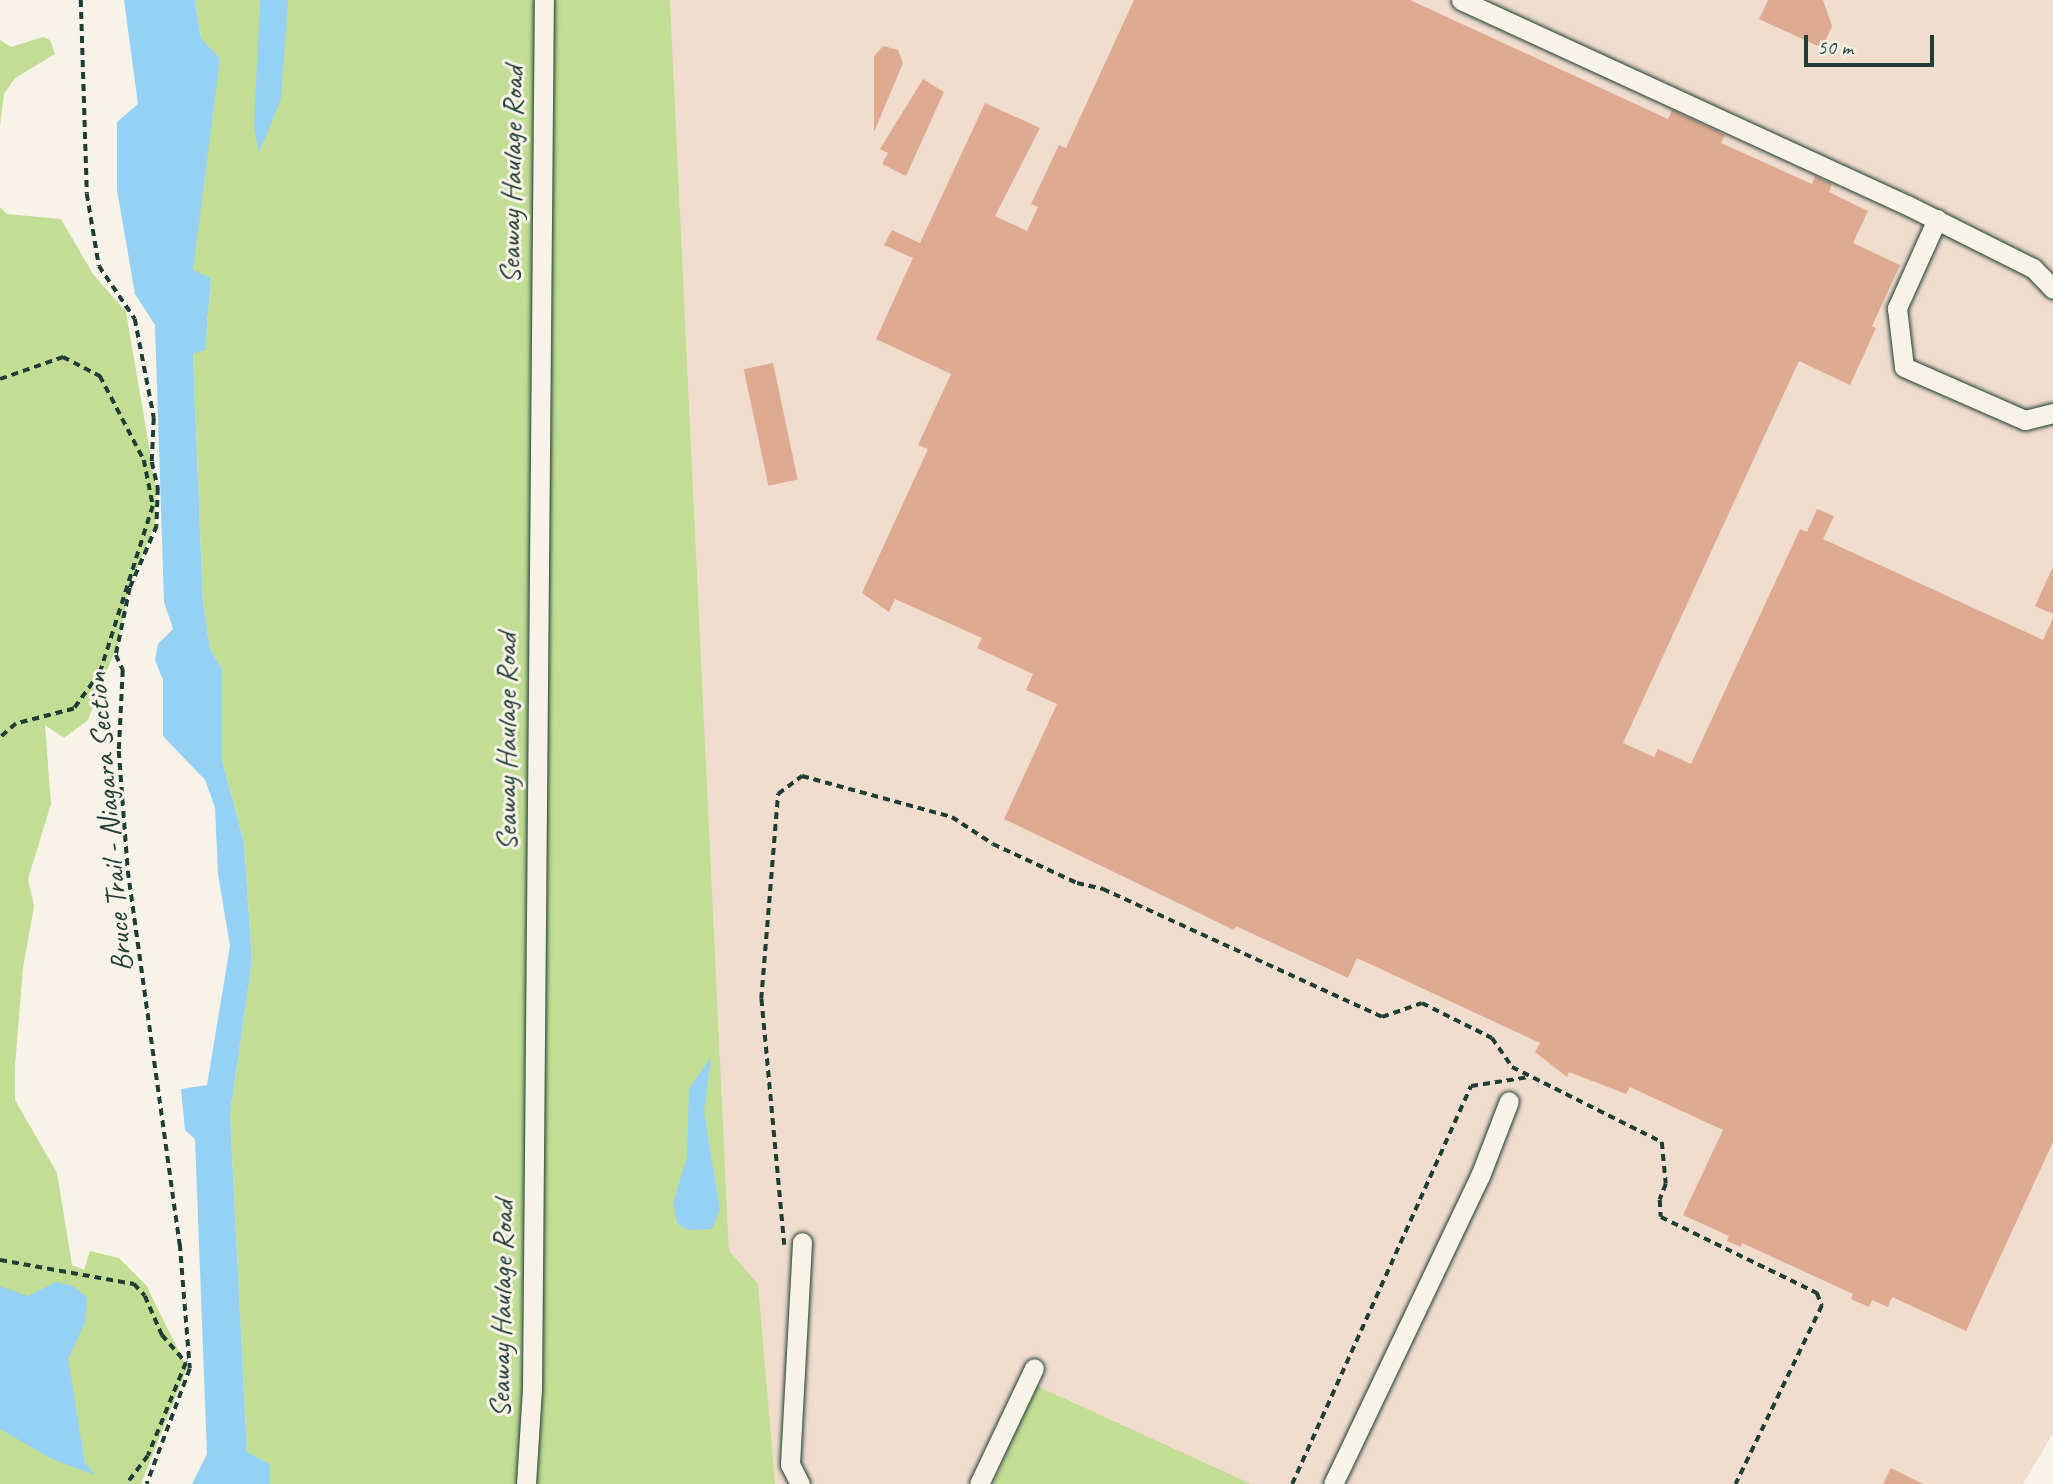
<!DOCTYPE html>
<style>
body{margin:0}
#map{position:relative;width:2053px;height:1484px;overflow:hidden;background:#f7f3e8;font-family:Caveat,sans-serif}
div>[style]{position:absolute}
.built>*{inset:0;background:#f0ddce}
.green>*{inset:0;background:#c2dd94}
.water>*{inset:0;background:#95d1f5}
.building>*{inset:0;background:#deaa92;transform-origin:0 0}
.path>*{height:3.5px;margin-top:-1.75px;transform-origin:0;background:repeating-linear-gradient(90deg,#1f3d34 0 7px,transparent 0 12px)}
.roads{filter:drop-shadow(0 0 2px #1f3d34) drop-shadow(0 0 2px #1f3d34)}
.minor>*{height:19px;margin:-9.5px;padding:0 9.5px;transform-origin:9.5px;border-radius:9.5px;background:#f7f3e8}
span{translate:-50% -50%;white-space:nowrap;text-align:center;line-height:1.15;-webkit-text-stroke:6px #f7f3e8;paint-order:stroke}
.street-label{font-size:30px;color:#1f3d34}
.scale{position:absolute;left:1804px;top:35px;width:130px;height:32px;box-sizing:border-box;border:4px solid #1f3d34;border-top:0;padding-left:9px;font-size:21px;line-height:24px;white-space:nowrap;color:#1f3d34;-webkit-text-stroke:5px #f7f3e8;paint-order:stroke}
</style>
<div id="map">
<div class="built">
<i style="clip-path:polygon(670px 0,2053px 0,2053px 1433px,2023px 1484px,740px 1484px)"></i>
</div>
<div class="green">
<i style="clip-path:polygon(195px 0,670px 0,729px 1251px,758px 1284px,775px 1484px,270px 1484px,270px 1464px,247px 1452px,230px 1114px,252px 961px,244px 842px,222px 760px,222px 669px,210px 649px,203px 603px,193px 354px,205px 349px,211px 278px,193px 271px,201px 38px)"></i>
<i style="clip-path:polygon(43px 37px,50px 40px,55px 54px,15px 78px,4px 94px,0 126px,0 40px,11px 47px)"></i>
<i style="clip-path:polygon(0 207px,7px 214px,61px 219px,93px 274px,126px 312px,156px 487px,155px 525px,129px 587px,119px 640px,88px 720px,64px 738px,45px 725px,51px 804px,28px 879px,34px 906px,23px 968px,15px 1066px,15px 1100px,57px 1173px,72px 1265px,84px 1270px,90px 1251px,119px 1258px,146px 1285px,187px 1368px,141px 1484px,0 1484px)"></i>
<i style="clip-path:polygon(1037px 1386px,1251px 1484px,993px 1484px)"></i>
</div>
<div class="water">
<i style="clip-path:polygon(124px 0,195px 0,201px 38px,220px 59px,193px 270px,211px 278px,205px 350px,193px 354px,203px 603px,210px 649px,222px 669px,222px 760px,244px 842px,252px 961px,230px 1114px,247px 1452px,270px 1464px,270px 1484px,192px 1484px,207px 1454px,195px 1139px,185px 1130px,181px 1089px,207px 1085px,230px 946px,218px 874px,215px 807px,205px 780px,163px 736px,163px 680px,155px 660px,158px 644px,173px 629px,164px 602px,155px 325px,135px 294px,117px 190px,117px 122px,138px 104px)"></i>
<i style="clip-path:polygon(260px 0,288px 0,281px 99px,259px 153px,254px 127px)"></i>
<i style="clip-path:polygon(711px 1057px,704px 1112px,720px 1209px,712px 1229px,688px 1230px,677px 1223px,673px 1203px,687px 1157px,689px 1089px)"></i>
<i style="clip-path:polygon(56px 1282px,73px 1286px,87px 1297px,85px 1323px,68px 1359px,85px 1463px,95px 1475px,52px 1459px,0 1429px,0 1286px,28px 1296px)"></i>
</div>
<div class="building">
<i style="clip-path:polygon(1134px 0,1410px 0,1668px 119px,1672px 110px,1725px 135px,1721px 143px,1812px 184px,1815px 176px,1832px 184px,1829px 192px,1868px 211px,1853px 243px,1900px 265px,1872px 326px,1876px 328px,1850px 385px,1799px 361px,1623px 743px,1654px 757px,1658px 749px,1691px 764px,1800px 529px,1807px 532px,1817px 509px,1834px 516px,1823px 539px,2043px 640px,2053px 618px,2053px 1142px,1966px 1331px,1892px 1297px,1888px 1307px,1872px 1300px,1869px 1307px,1851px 1299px,1853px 1294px,1742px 1243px,1741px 1247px,1727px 1241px,1729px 1236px,1683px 1215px,1723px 1130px,1630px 1087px,1626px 1094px,1569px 1072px,1567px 1077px,1535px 1052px,1540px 1043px,1357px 958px,1348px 978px,1236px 926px,1234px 930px,1004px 819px,1057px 704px,1026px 690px,1033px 674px,977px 648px,982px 638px,895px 599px,889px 612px,862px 593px,928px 449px,918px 445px,951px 374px,876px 339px,913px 258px,884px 245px,892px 230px,920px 243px,985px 103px,1040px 128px,995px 216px,1027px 231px,1038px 207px,1031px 204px,1059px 145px,1066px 148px)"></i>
<i style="clip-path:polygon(1768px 0,1823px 0,1832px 26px,1822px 48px,1759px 19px)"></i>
<i style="clip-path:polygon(883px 46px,898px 50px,903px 63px,874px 132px,874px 56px)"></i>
<i style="clip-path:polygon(923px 79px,944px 92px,906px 176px,882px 164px,888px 153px,880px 149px)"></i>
<i style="left:773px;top:363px;width:119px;height:30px;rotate:78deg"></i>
<i style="clip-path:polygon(2053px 567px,2053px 614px,2035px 606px)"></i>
<i style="clip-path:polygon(1891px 1468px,1923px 1484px,1883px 1484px)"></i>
</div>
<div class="path">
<i style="left:81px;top:0;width:194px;rotate:88.2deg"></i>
<i style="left:87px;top:194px;width:73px;rotate:80.5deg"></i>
<i style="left:99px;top:266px;width:64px;rotate:55.8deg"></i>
<i style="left:135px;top:319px;width:101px;rotate:79.1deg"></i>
<i style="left:154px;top:418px;width:44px;rotate:92.6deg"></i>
<i style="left:152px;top:462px;width:27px;rotate:77deg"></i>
<i style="left:158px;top:488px;width:38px;rotate:92deg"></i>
<i style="left:157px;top:526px;width:68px;rotate:113.5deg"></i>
<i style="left:130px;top:588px;width:68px;rotate:101.8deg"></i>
<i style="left:116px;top:655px;width:17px;rotate:65deg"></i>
<i style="left:123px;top:670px;width:81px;rotate:92.8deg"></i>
<i style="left:119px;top:751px;width:120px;rotate:85.7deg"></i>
<i style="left:128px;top:871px;width:377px;rotate:82.1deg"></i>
<i style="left:180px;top:1244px;width:125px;rotate:85.4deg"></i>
<i style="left:190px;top:1369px;width:123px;rotate:110.5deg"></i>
<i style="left:0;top:379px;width:67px;rotate:-19.2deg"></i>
<i style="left:63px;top:357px;width:42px;rotate:27.2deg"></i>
<i style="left:100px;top:376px;width:95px;rotate:62.4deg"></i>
<i style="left:144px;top:460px;width:47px;rotate:78.9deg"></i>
<i style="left:153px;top:506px;width:175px;rotate:107.6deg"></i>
<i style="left:100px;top:673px;width:44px;rotate:125.8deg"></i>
<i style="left:74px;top:709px;width:60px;rotate:165.5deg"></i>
<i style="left:16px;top:724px;width:21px;rotate:139deg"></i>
<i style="left:784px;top:1245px;width:247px;rotate:-95.3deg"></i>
<i style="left:761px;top:999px;width:206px;rotate:-85.3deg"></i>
<i style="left:778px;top:794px;width:30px;rotate:-37deg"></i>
<i style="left:802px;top:776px;width:156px;rotate:15.3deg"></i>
<i style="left:952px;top:817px;width:49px;rotate:33.4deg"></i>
<i style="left:993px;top:844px;width:93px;rotate:24.9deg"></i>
<i style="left:1077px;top:883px;width:27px;rotate:13deg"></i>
<i style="left:1103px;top:889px;width:307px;rotate:24.6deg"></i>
<i style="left:1382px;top:1017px;width:42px;rotate:-19.3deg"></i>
<i style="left:1422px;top:1003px;width:78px;rotate:26.6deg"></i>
<i style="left:1492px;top:1038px;width:35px;rotate:55deg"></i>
<i style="left:1512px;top:1067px;width:168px;rotate:26.6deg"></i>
<i style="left:1662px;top:1142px;width:42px;rotate:84.6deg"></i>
<i style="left:1666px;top:1184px;width:17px;rotate:111deg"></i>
<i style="left:1660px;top:1200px;width:17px;rotate:87deg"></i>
<i style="left:1661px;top:1217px;width:174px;rotate:26deg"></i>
<i style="left:1817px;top:1293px;width:14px;rotate:69deg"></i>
<i style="left:1822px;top:1306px;width:198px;rotate:115.8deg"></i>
<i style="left:0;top:1260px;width:136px;rotate:10.2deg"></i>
<i style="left:134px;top:1284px;width:16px;rotate:47deg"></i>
<i style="left:145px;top:1296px;width:43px;rotate:66.4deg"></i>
<i style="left:162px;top:1335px;width:37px;rotate:49deg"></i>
<i style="left:186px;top:1363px;width:100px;rotate:112.2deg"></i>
<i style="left:148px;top:1456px;width:35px;rotate:127deg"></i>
<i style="left:1292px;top:1484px;width:436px;rotate:-65.8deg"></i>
<i style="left:1471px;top:1086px;width:59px;rotate:-8.8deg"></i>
</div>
<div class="roads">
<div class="minor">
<i style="left:1461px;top:0;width:491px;rotate:24.7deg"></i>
<i style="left:1907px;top:205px;width:141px;rotate:26.6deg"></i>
<i style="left:2033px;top:268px;width:29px;rotate:46deg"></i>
<i style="left:1937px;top:219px;width:98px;rotate:114.2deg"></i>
<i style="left:1897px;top:308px;width:59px;rotate:83.2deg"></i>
<i style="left:1904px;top:367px;width:132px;rotate:23.7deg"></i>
<i style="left:2025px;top:420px;width:29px;rotate:-14deg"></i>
<i style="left:526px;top:1484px;width:95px;rotate:-86.4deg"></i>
<i style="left:532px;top:1389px;width:1389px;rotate:-89.51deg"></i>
<i style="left:800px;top:1484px;width:22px;rotate:-117deg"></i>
<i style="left:790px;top:1464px;width:222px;rotate:-86.9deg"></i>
<i style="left:979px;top:1484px;width:128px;rotate:-64.6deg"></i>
<i style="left:1333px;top:1484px;width:341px;rotate:-64.5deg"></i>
<i style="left:1480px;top:1176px;width:80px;rotate:-68.9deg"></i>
</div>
</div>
<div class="street-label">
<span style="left:511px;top:175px;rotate:-89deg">Seaway Haulage Road</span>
<span style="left:506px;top:742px;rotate:-90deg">Seaway Haulage Road</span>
<span style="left:109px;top:822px;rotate:-95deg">Bruce Trail - Niagara Section</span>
<span style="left:501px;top:1309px;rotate:-89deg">Seaway Haulage Road</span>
</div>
<div class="scale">50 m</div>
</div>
